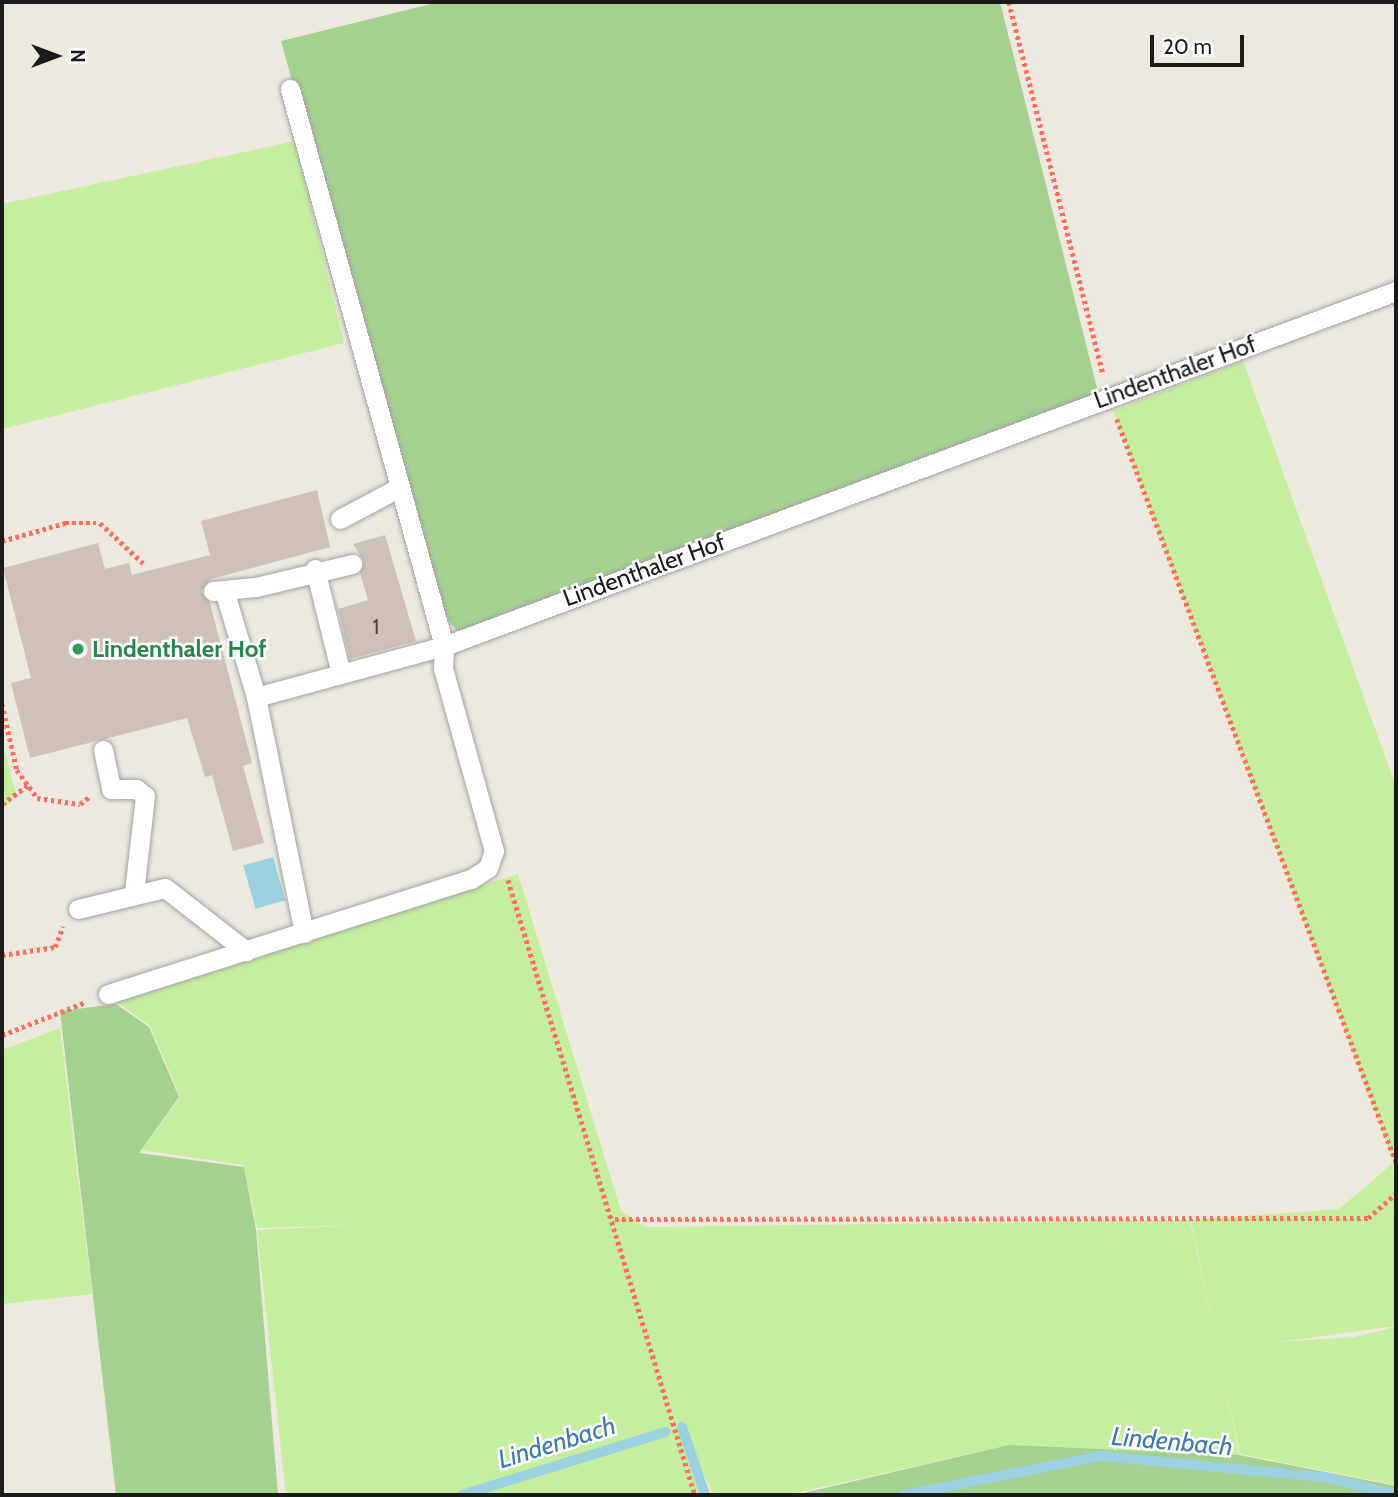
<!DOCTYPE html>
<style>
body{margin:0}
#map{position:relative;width:1398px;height:1497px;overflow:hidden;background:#eee9df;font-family:Cabin,sans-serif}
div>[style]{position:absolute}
.grass>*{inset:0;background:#c6ee9f}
.forest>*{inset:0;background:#a4d190}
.water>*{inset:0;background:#9bd1e0;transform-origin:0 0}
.stream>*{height:10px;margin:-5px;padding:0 5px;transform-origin:5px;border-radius:5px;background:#9bd1e0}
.building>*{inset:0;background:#cec1b8}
.path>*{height:4.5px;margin-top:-2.25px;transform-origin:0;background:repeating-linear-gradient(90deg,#ff6d5f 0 3.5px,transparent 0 7px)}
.roads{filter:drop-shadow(0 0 2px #a2a2a2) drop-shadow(0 0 2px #a2a2a2)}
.lane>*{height:19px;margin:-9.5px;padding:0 9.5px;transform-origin:9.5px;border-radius:9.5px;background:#fff}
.dots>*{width:19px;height:19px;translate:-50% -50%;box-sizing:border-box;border:4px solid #fff;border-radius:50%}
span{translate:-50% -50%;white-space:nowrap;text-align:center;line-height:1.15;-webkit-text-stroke:5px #fff;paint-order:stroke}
.number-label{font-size:21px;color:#484442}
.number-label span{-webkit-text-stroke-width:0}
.street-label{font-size:24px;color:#1b1b1b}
.leisure-label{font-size:24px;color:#27864d;font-weight:700}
.left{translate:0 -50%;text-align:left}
.water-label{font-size:26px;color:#407ab1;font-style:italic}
.frame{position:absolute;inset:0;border:4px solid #1b1b1b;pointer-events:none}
.north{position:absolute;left:21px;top:21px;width:70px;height:70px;-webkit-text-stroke:5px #fff;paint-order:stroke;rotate:90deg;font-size:19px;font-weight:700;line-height:28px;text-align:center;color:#1b1b1b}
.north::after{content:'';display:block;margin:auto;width:24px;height:32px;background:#1b1b1b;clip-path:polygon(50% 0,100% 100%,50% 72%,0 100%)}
.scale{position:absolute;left:1150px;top:35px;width:94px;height:32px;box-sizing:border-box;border:4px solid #1b1b1b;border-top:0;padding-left:9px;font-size:21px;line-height:24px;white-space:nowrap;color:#1b1b1b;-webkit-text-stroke:5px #fff;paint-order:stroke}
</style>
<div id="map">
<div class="grass">
<i style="clip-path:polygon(295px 141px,344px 343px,2px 429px,2px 204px)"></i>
<i style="clip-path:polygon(1243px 361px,1396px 787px,1396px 1168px,1113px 411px)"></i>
<i style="clip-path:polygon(2px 741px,16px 794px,2px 813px)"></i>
<i style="clip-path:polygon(518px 874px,621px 1211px,646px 1227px,1190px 1220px,1217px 1347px,1191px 1220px,1339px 1209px,1393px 1163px,1396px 1326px,1278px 1342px,1354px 1337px,1396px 1327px,1396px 1485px,1240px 1454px,1223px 1376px,1239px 1455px,1009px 1445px,787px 1495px,714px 1495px,679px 1424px,711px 1495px,286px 1495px,257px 1230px,362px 1225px,257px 1228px,244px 1165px,142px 1150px,180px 1097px,150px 1026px,117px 1002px)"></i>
<i style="clip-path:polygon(60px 1028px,92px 1294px,2px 1304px,2px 1050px)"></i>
</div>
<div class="forest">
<i style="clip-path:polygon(439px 2px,1000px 2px,1100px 400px,462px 638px,437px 605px,281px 41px)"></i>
<i style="clip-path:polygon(116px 1004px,149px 1027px,179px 1097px,139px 1153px,244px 1167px,256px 1230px,278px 1495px,116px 1495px,60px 1011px)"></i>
<i style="clip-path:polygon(1009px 1445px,1239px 1455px,1396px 1486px,1396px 1495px,795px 1495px)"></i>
</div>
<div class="water">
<i style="left:273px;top:857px;width:45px;height:31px;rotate:74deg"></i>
</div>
<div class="stream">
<i style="left:682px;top:1427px;width:72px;rotate:71.3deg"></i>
<i style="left:462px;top:1495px;width:213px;rotate:-17.2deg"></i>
<i style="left:904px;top:1495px;width:201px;rotate:-11.2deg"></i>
<i style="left:1101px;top:1456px;width:225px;rotate:5.4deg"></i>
<i style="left:1325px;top:1477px;width:73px;rotate:14.2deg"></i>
</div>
<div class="building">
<i style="clip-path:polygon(317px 490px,330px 547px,211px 579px,201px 591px,210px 603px,252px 763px,243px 766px,264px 843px,233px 851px,212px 775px,205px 777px,187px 718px,30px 758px,11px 683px,31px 678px,3px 568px,98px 543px,105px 569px,129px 563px,132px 575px,210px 555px,201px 521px)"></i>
<i style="clip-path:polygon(385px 535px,416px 641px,350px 659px,338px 609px,368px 600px,360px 573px,364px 561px,353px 544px)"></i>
</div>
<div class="path">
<i style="left:1009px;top:2px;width:384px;rotate:75.8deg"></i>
<i style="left:1117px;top:419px;width:794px;rotate:69.42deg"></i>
<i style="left:2px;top:541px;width:66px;rotate:-15.9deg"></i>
<i style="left:65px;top:523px;width:35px"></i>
<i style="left:100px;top:523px;width:59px;rotate:42.9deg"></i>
<i style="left:2px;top:704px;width:68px;rotate:77.2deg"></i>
<i style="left:17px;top:770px;width:34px;rotate:54deg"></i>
<i style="left:37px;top:798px;width:43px;rotate:7.9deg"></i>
<i style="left:80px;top:804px;width:11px;rotate:-38deg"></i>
<i style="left:2px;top:804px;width:32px;rotate:-36deg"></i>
<i style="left:508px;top:880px;width:643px;rotate:73.09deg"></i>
<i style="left:2px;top:955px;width:54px;rotate:-8.6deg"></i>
<i style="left:55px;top:947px;width:22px;rotate:-69deg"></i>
<i style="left:2px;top:1035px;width:90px;rotate:-21.4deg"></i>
<i style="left:615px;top:1219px;width:753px;rotate:-0.08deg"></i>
<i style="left:1368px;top:1218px;width:37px;rotate:-41deg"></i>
</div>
<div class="roads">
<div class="lane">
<i style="left:340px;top:519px;width:68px;rotate:-28.1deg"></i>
<i style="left:315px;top:569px;width:108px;rotate:76.1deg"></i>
<i style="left:224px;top:590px;width:112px;rotate:73.3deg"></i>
<i style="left:256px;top:697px;width:241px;rotate:78.5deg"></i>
<i style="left:213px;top:591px;width:43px;rotate:-5.3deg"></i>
<i style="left:256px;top:587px;width:99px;rotate:-13.5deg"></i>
<i style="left:256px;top:697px;width:195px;rotate:-15.2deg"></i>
<i style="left:444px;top:646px;width:578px;rotate:-105.46deg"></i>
<i style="left:103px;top:750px;width:40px;rotate:78deg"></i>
<i style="left:111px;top:789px;width:25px"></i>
<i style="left:136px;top:789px;width:11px;rotate:38deg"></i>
<i style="left:145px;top:796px;width:98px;rotate:96.5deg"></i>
<i style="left:78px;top:909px;width:89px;rotate:-13.6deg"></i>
<i style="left:165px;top:888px;width:103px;rotate:37.9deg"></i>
<i style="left:108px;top:994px;width:381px;rotate:-17.6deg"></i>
<i style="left:471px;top:879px;width:20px;rotate:-33deg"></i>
<i style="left:488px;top:868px;width:18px;rotate:-71deg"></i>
<i style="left:494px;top:851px;width:190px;rotate:-105.6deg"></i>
<i style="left:443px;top:668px;width:22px;rotate:-87deg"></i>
<i style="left:444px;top:646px;width:1016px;rotate:-20.45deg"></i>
</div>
</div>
<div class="dots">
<i style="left:78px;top:649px;background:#2e9e5b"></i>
</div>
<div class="number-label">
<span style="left:376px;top:627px">1</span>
</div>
<div class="street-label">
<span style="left:1175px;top:372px;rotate:-20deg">Lindenthaler Hof</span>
<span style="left:644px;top:570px;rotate:-20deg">Lindenthaler Hof</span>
</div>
<div class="leisure-label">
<span class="left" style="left:92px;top:649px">Lindenthaler Hof</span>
</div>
<div class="water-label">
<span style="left:1172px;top:1442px;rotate:5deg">Lindenbach</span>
<span style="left:557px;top:1443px;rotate:-17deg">Lindenbach</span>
</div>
<div class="frame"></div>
<div class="north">N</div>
<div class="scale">20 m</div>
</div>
